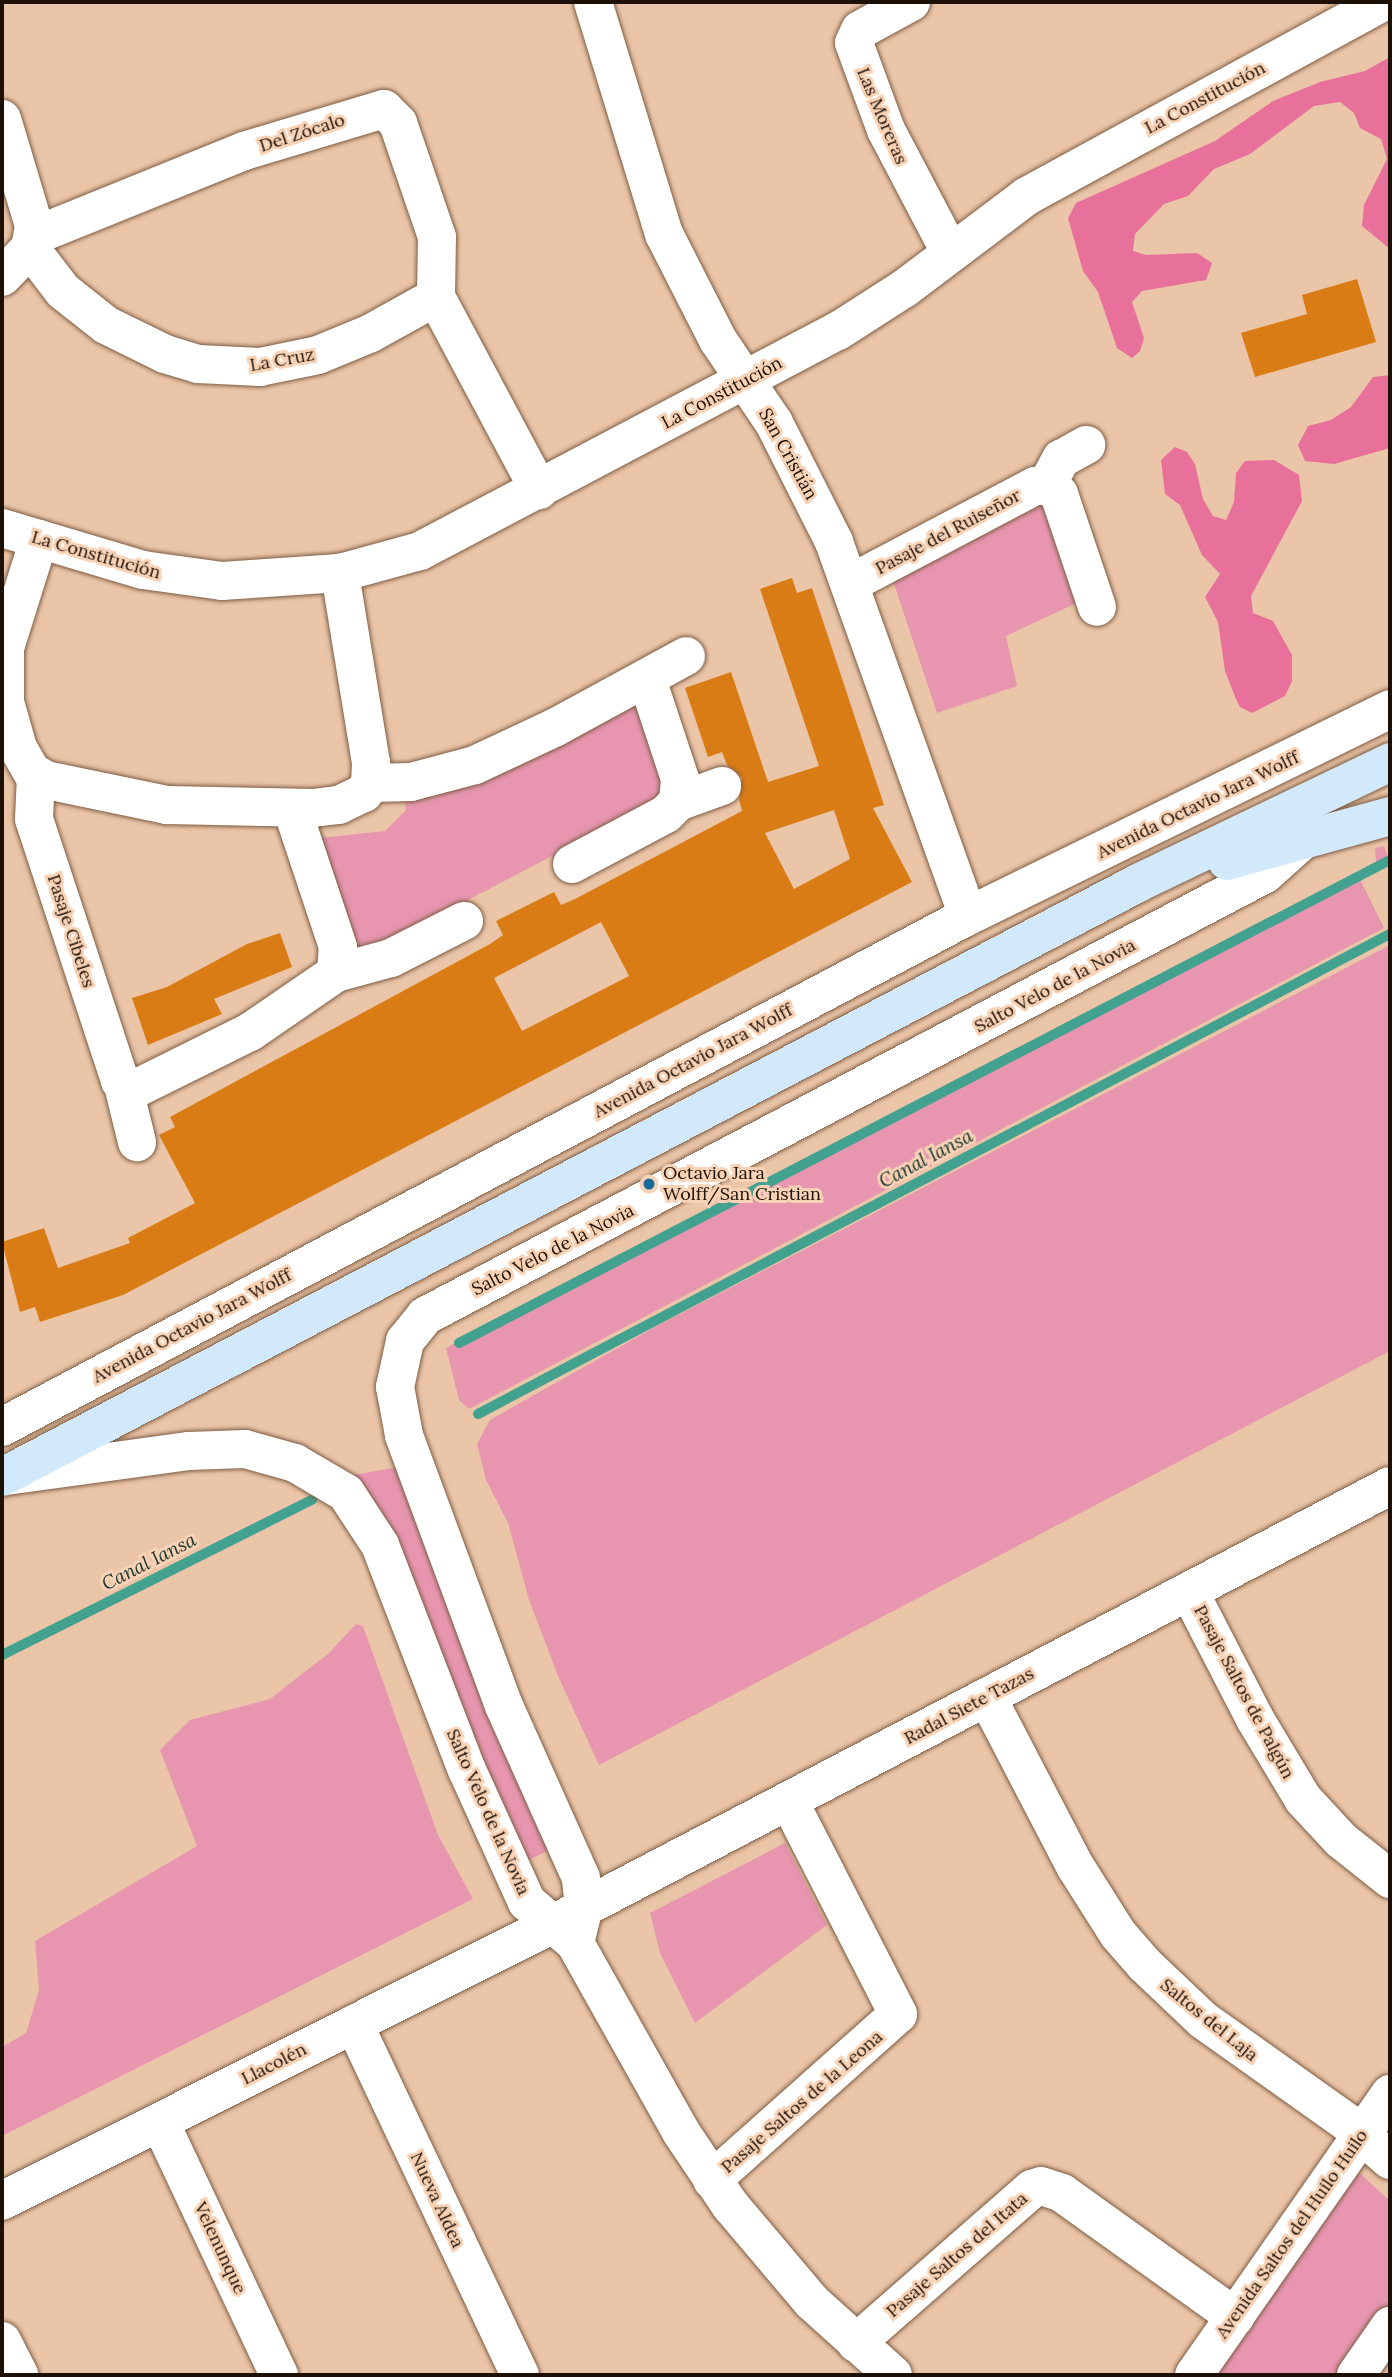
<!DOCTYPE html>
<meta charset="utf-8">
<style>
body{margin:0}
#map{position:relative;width:1392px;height:2377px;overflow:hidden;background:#ebc5a8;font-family:Lora,serif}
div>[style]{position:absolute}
.green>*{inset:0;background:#e896b0}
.forest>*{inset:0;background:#e8719b}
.stream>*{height:10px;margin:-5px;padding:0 5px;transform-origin:5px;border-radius:5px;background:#43a190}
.building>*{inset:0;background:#da7c16}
.roads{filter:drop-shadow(0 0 2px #7e5d43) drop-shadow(0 0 2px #7e5d43)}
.street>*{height:38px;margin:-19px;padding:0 19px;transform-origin:19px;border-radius:19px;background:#fff}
.primary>*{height:38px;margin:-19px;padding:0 19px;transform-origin:19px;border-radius:19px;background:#d1e9fa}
.dots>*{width:19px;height:19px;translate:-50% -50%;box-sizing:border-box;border:4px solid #f8d2b5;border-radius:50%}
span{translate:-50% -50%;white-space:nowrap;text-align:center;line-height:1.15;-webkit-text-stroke:6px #f8d2b5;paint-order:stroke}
.street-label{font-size:18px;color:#1d1006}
.poi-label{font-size:18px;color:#1d1006}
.left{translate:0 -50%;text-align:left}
.water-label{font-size:19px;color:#16332d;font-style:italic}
.frame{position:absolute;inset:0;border:4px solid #1d1006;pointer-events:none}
</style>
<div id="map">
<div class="green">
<i style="clip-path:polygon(1043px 496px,1085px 599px,1006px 636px,1017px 686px,937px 713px,890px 572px)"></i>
<i style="clip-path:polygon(639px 687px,672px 789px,558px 867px,552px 856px,468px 900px,472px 910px,354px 968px,309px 839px,385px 831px,406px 810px,404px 786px)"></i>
<i style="clip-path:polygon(1384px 846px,1390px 863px,1360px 879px,1384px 928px,469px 1409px,459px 1400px,446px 1348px,1260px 926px,1376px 862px,1375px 848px)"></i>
<i style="clip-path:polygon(1390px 945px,1390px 1351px,599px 1765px,558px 1676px,529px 1600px,508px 1523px,486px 1480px,477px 1444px,490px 1420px,655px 1327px)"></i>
<i style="clip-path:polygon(407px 1465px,551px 1849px,525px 1862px,324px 1481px)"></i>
<i style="clip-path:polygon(356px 1624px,363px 1626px,438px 1835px,473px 1899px,2px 2136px,2px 2047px,26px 2033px,39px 1990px,35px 1941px,197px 1846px,160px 1750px,190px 1720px,270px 1699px,329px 1653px)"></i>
<i style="clip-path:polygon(785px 1843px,827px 1925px,695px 2023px,660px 1953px,650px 1913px)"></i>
<i style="clip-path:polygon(1350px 2164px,1390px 2201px,1390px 2313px,1347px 2375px,1204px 2375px)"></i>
</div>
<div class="forest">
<i style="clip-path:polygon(1390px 57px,1390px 249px,1362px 226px,1364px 205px,1387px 159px,1381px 139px,1360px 128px,1354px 113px,1340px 102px,1314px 106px,1250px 154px,1214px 169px,1188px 196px,1164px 204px,1135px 234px,1133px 251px,1146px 255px,1197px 253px,1212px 263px,1206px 280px,1142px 291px,1132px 302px,1144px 338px,1140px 351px,1132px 358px,1117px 348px,1098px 292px,1083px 271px,1068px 218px,1076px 203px,1215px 141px,1273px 101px,1320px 82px,1365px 71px)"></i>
<i style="clip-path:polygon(1390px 375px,1390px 448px,1334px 464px,1305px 461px,1298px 445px,1308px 426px,1331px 420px,1351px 407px,1373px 377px)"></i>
<i style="clip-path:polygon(1175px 447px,1187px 452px,1195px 464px,1203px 499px,1213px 516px,1226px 520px,1234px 502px,1236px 473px,1245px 461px,1274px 460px,1299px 475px,1302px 501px,1251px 596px,1253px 613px,1273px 621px,1292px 655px,1292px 681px,1285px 696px,1252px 713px,1240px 707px,1236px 699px,1225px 671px,1218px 622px,1205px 597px,1220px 574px,1202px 555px,1180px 505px,1165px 494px,1161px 460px)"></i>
</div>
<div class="stream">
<i style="left:459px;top:1343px;width:1049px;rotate:-27.42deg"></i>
<i style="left:478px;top:1414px;width:1031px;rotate:-27.76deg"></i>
<i style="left:2px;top:1655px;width:347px;rotate:-26.6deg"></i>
</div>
<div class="building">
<i style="clip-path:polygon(1357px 279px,1376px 342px,1255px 377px,1241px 333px,1307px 314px,1302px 295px)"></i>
<i style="clip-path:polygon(evenodd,792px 578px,797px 593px,812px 588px,884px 805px,873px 808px,912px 882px,123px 1295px,40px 1322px,35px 1307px,20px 1312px,2px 1242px,44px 1228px,58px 1268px,130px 1243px,128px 1238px,195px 1203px,159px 1135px,175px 1127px,170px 1117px,490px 944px,503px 935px,496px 921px,554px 892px,561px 905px,575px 899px,742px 811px,739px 800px,742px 778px,727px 765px,722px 752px,708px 757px,685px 688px,731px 672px,768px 782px,819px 766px,760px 589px,792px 578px,834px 810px,850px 859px,794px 889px,765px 833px,834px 810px,792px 578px,601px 922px,629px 976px,522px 1031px,494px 978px,601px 922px)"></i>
<i style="clip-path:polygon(280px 933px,292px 967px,214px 999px,222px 1014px,148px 1045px,132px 998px,167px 987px,247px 944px)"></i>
</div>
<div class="roads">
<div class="street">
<i style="left:593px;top:2px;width:243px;rotate:73deg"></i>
<i style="left:664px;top:234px;width:119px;rotate:63deg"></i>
<i style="left:718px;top:340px;width:100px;rotate:56deg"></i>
<i style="left:774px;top:423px;width:133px;rotate:63.2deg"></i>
<i style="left:834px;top:542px;width:397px;rotate:70.3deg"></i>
<i style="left:911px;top:2px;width:58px;rotate:151.2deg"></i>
<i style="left:860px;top:30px;width:14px;rotate:115deg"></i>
<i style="left:854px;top:43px;width:93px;rotate:69.8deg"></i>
<i style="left:886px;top:130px;width:138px;rotate:62.3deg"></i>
<i style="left:2px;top:119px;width:112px;rotate:73.3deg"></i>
<i style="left:34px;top:226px;width:22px;rotate:100deg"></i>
<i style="left:30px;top:248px;width:40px;rotate:134deg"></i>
<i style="left:34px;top:236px;width:227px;rotate:-22deg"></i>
<i style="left:244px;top:151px;width:146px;rotate:-16.7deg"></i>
<i style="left:384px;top:109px;width:20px;rotate:45deg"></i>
<i style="left:398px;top:123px;width:120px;rotate:71.1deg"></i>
<i style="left:437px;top:237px;width:60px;rotate:91deg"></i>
<i style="left:30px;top:248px;width:54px;rotate:52.5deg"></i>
<i style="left:63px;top:291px;width:55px;rotate:38.3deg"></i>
<i style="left:106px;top:325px;width:66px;rotate:26.2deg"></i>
<i style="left:165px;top:354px;width:34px;rotate:17deg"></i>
<i style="left:198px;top:364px;width:62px;rotate:2.8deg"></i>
<i style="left:260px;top:367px;width:59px;rotate:-11.7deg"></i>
<i style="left:318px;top:355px;width:57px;rotate:-22.5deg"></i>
<i style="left:371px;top:333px;width:74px;rotate:-29deg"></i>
<i style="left:436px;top:297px;width:219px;rotate:61.9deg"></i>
<i style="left:1047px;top:485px;width:30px;rotate:-62deg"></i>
<i style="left:1061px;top:459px;width:29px;rotate:-29deg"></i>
<i style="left:2px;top:528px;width:147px;rotate:16.6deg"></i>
<i style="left:143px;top:570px;width:80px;rotate:7.9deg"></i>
<i style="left:222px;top:581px;width:118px;rotate:-3.9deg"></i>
<i style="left:340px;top:573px;width:83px;rotate:-15.4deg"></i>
<i style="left:420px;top:551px;width:472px;rotate:-27.8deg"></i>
<i style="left:838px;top:331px;width:80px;rotate:-32.7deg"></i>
<i style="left:905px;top:288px;width:153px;rotate:-37deg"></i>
<i style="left:1027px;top:196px;width:405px;rotate:-28.6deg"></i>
<i style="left:39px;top:539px;width:114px;rotate:107.3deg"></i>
<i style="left:5px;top:648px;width:54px;rotate:90deg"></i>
<i style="left:5px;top:702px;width:48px;rotate:74.2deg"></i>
<i style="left:18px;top:748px;width:28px;rotate:60deg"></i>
<i style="left:32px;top:772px;width:16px;rotate:30deg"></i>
<i style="left:46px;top:780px;width:124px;rotate:11.7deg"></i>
<i style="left:167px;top:805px;width:146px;rotate:1.2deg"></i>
<i style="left:313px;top:808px;width:26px;rotate:-7deg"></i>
<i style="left:339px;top:805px;width:28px;rotate:-26deg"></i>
<i style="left:364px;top:793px;width:12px;rotate:-59deg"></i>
<i style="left:370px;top:783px;width:20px;rotate:-87deg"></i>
<i style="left:371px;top:763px;width:193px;rotate:-99.3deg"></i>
<i style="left:851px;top:583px;width:208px;rotate:-27.8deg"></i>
<i style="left:1035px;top:486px;width:12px;rotate:-5deg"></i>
<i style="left:1047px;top:485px;width:15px;rotate:37deg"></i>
<i style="left:1059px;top:494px;width:119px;rotate:71.4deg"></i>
<i style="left:36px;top:775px;width:44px;rotate:92.6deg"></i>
<i style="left:34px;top:819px;width:276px;rotate:71.8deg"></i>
<i style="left:120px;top:1081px;width:16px;rotate:35deg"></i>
<i style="left:133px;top:1090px;width:131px;rotate:-26.4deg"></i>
<i style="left:250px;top:1032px;width:104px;rotate:-34.5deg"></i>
<i style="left:336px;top:973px;width:26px;rotate:-86deg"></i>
<i style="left:338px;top:947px;width:145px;rotate:-108.4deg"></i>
<i style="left:370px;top:783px;width:41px;rotate:-1.4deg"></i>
<i style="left:411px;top:782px;width:66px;rotate:-14.9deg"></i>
<i style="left:475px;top:765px;width:89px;rotate:-25.1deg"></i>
<i style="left:556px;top:727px;width:148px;rotate:-28.6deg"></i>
<i style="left:678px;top:802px;width:47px;rotate:-20deg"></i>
<i style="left:572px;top:864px;width:106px;rotate:-28deg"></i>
<i style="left:666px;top:814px;width:17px;rotate:-45deg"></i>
<i style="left:678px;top:802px;width:23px;rotate:-85deg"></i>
<i style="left:680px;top:779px;width:105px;rotate:-108.3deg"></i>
<i style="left:336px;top:973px;width:57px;rotate:-15.3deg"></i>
<i style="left:391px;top:958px;width:82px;rotate:-26.9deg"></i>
<i style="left:123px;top:1085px;width:59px;rotate:76.2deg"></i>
<i style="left:2px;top:1427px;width:1093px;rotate:-27.88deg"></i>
<i style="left:968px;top:916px;width:470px;rotate:-26.1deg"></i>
<i style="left:6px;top:1476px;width:185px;rotate:-7.8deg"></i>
<i style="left:189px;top:1451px;width:56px;rotate:-2deg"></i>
<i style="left:245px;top:1449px;width:52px;rotate:15.6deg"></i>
<i style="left:295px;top:1463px;width:59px;rotate:30.5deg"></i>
<i style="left:346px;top:1493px;width:62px;rotate:56.8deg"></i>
<i style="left:380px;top:1545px;width:241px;rotate:68.9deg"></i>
<i style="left:467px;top:1770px;width:145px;rotate:65.6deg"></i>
<i style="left:527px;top:1902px;width:63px;rotate:40.5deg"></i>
<i style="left:575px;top:1943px;width:217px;rotate:60.7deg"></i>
<i style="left:681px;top:2132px;width:88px;rotate:56.1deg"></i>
<i style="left:730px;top:2205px;width:127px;rotate:49.8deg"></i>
<i style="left:812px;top:2302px;width:109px;rotate:42deg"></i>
<i style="left:1189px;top:1591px;width:144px;rotate:62.7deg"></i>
<i style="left:1255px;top:1719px;width:93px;rotate:59deg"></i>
<i style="left:1303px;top:1799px;width:56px;rotate:47.2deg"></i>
<i style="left:1341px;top:1840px;width:63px;rotate:38.5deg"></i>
<i style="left:987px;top:1697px;width:191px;rotate:62.5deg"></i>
<i style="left:1075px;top:1866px;width:80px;rotate:57.7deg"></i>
<i style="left:1118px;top:1934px;width:41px;rotate:48.9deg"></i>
<i style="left:1145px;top:1965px;width:80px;rotate:43.5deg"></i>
<i style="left:1203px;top:2020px;width:178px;rotate:35.4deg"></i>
<i style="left:1348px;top:2123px;width:56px;rotate:41.4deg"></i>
<i style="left:575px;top:1943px;width:36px;rotate:-76deg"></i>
<i style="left:584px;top:1908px;width:30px;rotate:-96deg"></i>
<i style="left:581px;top:1878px;width:188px;rotate:-114.1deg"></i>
<i style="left:504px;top:1706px;width:289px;rotate:-110.3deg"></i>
<i style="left:404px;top:1435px;width:49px;rotate:-100.6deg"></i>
<i style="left:395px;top:1387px;width:47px;rotate:-77.7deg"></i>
<i style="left:405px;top:1341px;width:32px;rotate:-51deg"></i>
<i style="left:425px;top:1316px;width:949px;rotate:-27.75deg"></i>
<i style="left:1265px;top:874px;width:52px;rotate:-41.9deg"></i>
<i style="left:354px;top:2024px;width:388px;rotate:64.7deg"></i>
<i style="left:160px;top:2122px;width:280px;rotate:64.8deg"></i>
<i style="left:712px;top:2180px;width:249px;rotate:-41.7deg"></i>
<i style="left:898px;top:2014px;width:239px;rotate:-117.1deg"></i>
<i style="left:2px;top:2201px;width:610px;rotate:-26.69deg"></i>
<i style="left:547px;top:1927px;width:951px;rotate:-27.62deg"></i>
<i style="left:2px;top:2341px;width:38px;rotate:63deg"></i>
<i style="left:856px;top:2343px;width:234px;rotate:-41.2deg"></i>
<i style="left:1032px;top:2189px;width:9px;rotate:-18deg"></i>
<i style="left:1041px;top:2186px;width:22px;rotate:18deg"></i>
<i style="left:1062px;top:2193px;width:213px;rotate:35.6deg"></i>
<i style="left:1194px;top:2375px;width:343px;rotate:-55.1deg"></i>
<i style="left:1356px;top:2375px;width:60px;rotate:-55.2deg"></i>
</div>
<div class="primary">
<i style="left:1227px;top:861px;width:169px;rotate:-15.4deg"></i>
<i style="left:2px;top:1477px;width:1282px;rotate:-27.6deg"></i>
<i style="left:1138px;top:883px;width:280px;rotate:-25.6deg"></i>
</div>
</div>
<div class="dots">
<i style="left:649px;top:1184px;background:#166d9d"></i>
</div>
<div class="street-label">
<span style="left:1205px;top:98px;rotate:-28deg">La Constitución</span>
<span style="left:882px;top:116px;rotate:67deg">Las Moreras</span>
<span style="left:302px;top:133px;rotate:-18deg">Del Zócalo</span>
<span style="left:282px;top:360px;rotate:-10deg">La Cruz</span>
<span style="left:722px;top:393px;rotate:-28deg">La Constitución</span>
<span style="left:788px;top:454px;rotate:61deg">San Cristián</span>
<span style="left:948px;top:532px;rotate:-28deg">Pasaje del Ruiseñor</span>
<span style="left:96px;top:555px;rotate:16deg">La Constitución</span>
<span style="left:1198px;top:805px;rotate:-26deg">Avenida Octavio Jara Wolff</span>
<span style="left:71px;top:931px;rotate:72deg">Pasaje Cibeles</span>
<span style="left:1055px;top:986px;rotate:-28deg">Salto Velo de la Novia</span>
<span style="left:693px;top:1061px;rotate:-28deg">Avenida Octavio Jara Wolff</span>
<span style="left:553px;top:1250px;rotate:-27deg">Salto Velo de la Novia</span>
<span style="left:192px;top:1326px;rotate:-28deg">Avenida Octavio Jara Wolff</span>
<span style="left:1244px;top:1692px;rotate:62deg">Pasaje Saltos de Palgún</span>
<span style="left:969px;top:1706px;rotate:-28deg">Radal Siete Tazas</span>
<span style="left:488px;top:1812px;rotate:66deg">Salto Velo de la Novia</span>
<span style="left:1209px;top:2020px;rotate:39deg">Saltos del Laja</span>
<span style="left:274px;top:2064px;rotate:-27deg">Llacolén</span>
<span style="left:802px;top:2102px;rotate:-41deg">Pasaje Saltos de la Leona</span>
<span style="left:437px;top:2200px;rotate:65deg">Nueva Aldea</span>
<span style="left:1292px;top:2234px;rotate:-55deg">Avenida Saltos del Huilo Huilo</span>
<span style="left:220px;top:2248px;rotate:65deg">Velenunque</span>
<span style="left:957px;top:2255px;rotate:-41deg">Pasaje Saltos del Itata</span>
</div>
<div class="poi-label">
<span class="left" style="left:663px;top:1184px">Octavio Jara<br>Wolff/San Cristian</span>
</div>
<div class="water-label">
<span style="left:926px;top:1159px;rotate:-28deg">Canal Iansa</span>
<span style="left:149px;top:1562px;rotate:-27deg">Canal Iansa</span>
</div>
<div class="frame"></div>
</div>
